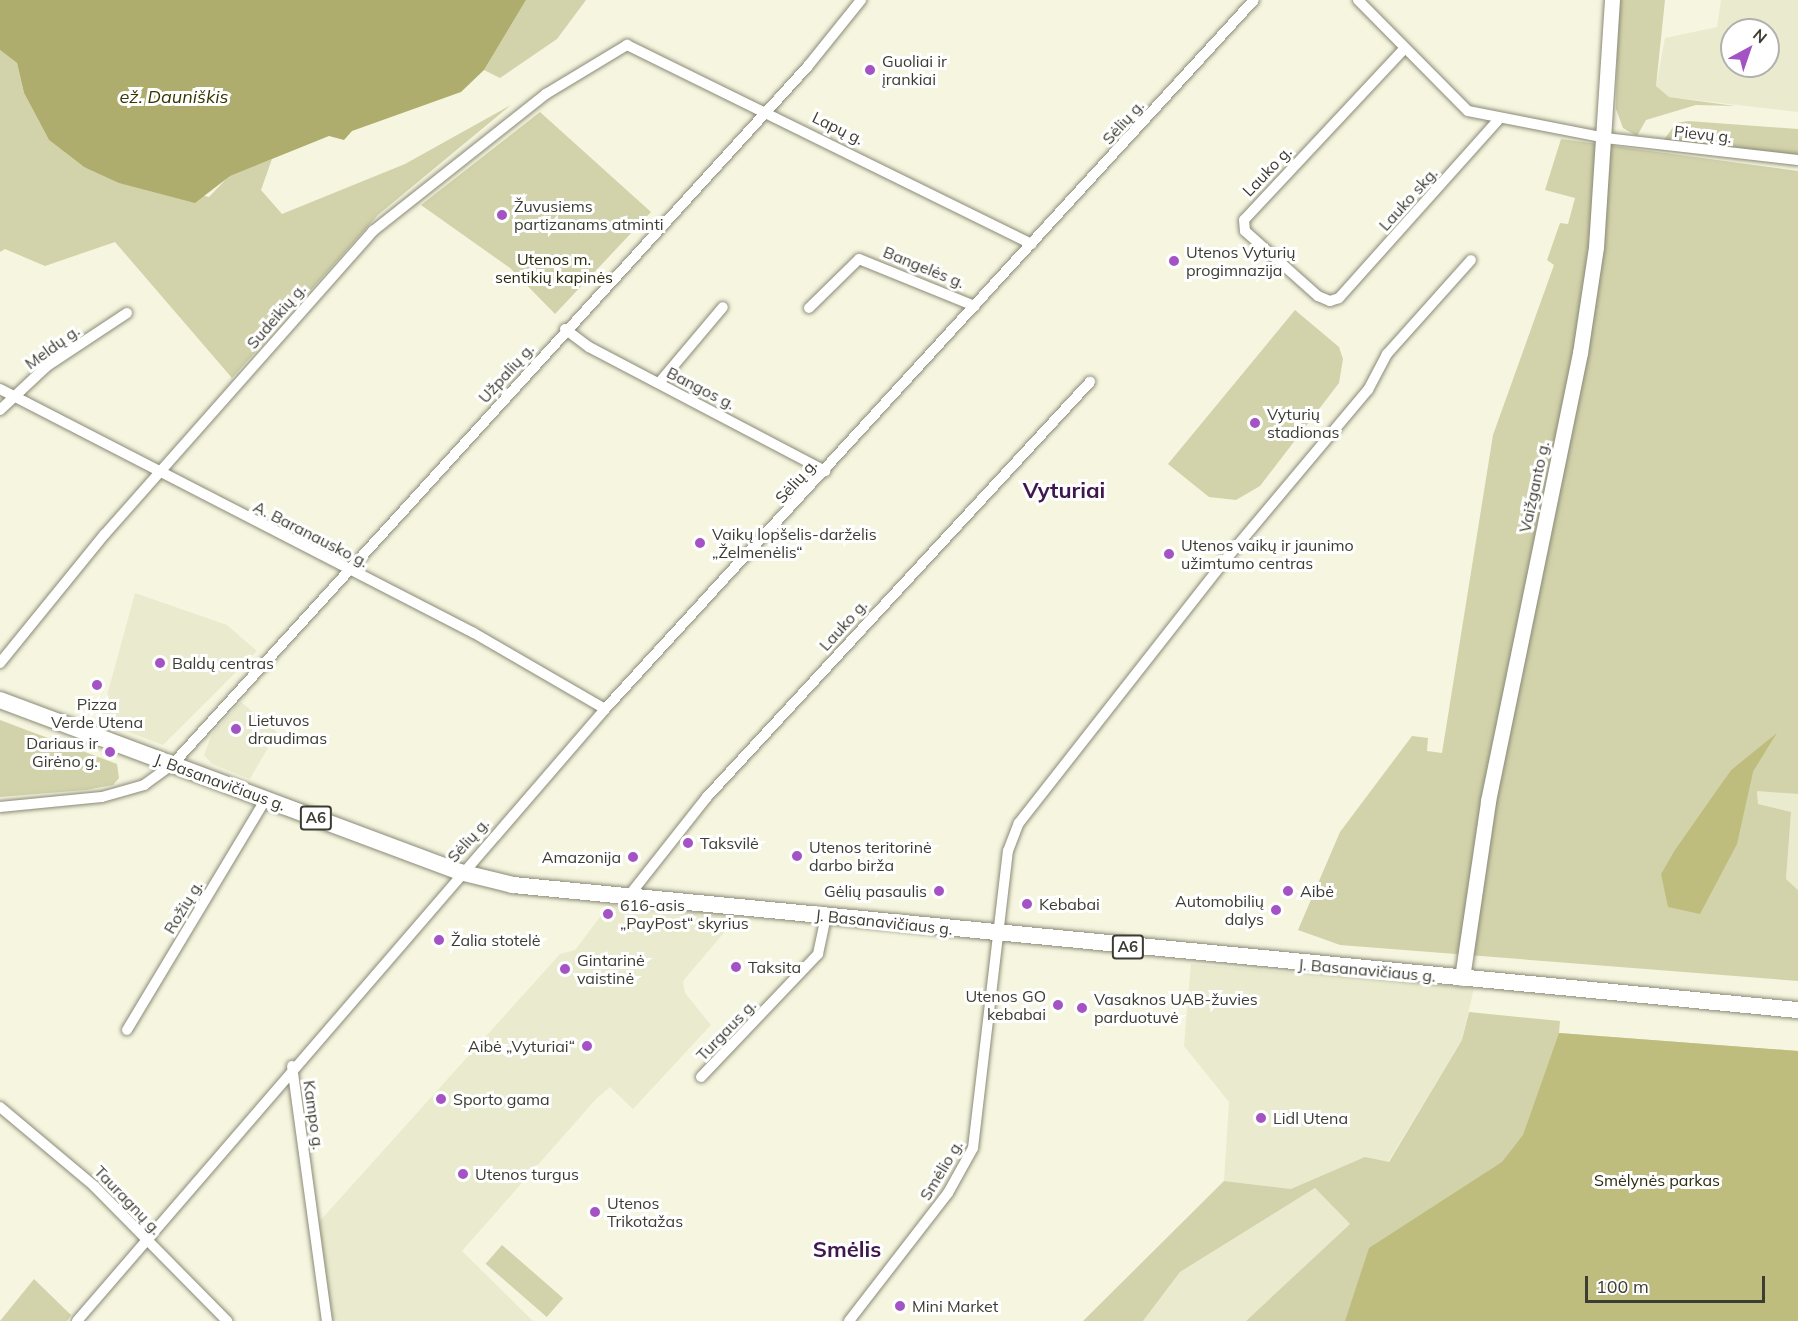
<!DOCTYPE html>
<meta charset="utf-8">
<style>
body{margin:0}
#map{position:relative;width:1798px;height:1321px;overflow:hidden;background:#f6f6e0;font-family:Mulish,sans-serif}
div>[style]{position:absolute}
.built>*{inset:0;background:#eaeace}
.green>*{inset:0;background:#d2d2ab;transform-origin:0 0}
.forest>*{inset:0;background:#bebd7d}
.water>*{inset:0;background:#aead6d}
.roads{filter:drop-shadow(0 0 2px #8a8a77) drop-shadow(0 0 2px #8a8a77)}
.street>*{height:10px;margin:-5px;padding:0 5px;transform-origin:5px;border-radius:5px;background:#fff}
.secondary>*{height:15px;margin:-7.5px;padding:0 7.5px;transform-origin:7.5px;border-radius:7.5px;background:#fff}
.primary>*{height:16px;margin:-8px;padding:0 8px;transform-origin:8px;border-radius:8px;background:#fff}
.dots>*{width:16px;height:16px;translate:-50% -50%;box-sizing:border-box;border:3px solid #fff;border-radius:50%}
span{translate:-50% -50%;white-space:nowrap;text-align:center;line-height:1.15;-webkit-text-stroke:6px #fff;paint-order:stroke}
.shield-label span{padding:2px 4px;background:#fff;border:2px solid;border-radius:4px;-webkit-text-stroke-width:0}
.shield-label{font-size:15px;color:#3c3c33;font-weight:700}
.poi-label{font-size:16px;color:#3c3c33}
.left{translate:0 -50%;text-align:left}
.right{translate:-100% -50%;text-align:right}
.street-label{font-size:16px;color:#3c3c33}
.park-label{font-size:16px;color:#2d2c0f}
.water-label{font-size:18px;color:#383601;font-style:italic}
.district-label{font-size:22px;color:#3f194e;font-weight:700}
.north{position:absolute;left:1720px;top:18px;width:60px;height:60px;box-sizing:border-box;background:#fff;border:2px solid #b1b1ad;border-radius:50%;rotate:40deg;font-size:16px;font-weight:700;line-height:24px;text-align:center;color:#3c3c33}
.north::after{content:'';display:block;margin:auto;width:21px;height:27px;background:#a453c4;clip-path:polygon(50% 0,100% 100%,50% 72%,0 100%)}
.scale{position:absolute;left:1585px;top:1276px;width:180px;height:27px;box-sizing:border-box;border:3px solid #3c3c33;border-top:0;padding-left:8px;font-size:18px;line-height:21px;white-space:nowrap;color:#3c3c33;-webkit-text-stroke:4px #fff;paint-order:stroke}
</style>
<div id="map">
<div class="built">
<i style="clip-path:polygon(evenodd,1721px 0,1798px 0,1798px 112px,1669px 97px,1656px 86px,1665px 38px,1717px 27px,1721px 0,1732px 30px,1768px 30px,1768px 66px,1732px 66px,1732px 30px)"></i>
<i style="clip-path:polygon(135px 593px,227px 625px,257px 651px,163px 745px,100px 721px)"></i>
<i style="clip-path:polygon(241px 702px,277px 732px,250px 779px,212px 764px,204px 755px,212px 734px)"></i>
<i style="clip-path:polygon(1757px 790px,1798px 794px,1798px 890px,1786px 879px,1791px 812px,1758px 804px)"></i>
<i style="clip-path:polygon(609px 905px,739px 915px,683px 981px,685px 993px,711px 1025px,633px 1109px,610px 1087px,596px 1099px,462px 1251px,533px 1321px,333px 1321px,318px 1223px,560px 954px,575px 950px)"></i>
<i style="clip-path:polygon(1191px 964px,1474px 988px,1462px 1040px,1388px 1162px,1291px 1189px,1224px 1181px,1229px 1102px,1184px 1046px)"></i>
<i style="clip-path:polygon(1315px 1188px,1350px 1224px,1246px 1321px,1143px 1321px,1180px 1272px)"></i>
</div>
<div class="green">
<i style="clip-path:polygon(526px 0,586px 0,557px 39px,500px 78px,484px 70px)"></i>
<i style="clip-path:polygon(1618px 0,1665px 0,1656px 86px,1669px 97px,1735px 106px,1696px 105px,1646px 120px,1637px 136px,1623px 128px,1616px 109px)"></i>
<i style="clip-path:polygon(0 50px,17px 63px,24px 93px,49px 140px,84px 167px,209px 197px,229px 176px,272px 159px,261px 190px,282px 214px,405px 164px,511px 105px,378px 215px,232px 378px,115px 242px,45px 266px,5px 249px,0 252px)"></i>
<i style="clip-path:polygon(540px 112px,651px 212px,555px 314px,510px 268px,421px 205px)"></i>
<i style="clip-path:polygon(1688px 121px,1798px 129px,1798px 156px,1663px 141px,1676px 123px)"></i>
<i style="clip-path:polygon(evenodd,1561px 139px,1798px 171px,1798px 794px,1757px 791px,1758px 804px,1791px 812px,1786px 879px,1798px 890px,1798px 981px,1340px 945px,1298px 930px,1340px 832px,1412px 736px,1428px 738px,1427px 751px,1442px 753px,1493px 435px,1554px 265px,1547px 260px,1560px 223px,1568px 224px,1575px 198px,1545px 190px,1561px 139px,1775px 736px,1753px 772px,1661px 874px,1731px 770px,1775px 736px)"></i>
<i style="clip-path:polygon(1295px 310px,1339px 347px,1343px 359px,1339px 383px,1260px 486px,1236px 500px,1209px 497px,1168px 464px)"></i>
<i style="clip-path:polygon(0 720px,117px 764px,119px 778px,113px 785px,86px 790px,0 797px)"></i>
<i style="clip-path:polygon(1469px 1012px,1560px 1021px,1559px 1033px,1798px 1051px,1798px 1321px,1246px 1321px,1350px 1224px,1315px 1188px,1180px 1272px,1143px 1321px,1083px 1321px,1224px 1181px,1291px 1189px,1365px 1157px,1389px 1162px,1462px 1040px)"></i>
<i style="left:502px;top:1245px;width:81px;height:25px;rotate:41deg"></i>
<i style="clip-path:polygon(34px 1279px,71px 1315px,67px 1321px,0 1321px)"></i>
</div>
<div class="forest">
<i style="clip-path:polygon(1777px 733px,1753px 772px,1737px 844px,1700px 914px,1668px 907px,1661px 874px,1675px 850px,1731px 770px)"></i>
<i style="clip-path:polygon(1559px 1033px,1798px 1051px,1798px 1321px,1345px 1321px,1369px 1248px,1502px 1162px,1523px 1135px)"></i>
</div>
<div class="water">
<i style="clip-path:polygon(0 0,526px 0,484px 70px,461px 92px,352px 131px,344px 140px,329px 136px,230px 176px,195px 203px,119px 183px,84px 167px,49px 140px,24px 93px,17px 63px,0 50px)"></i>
</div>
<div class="roads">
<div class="street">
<i style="left:1358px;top:0;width:156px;rotate:45.3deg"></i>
<i style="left:1468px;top:111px;width:140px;rotate:11.1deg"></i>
<i style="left:1605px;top:138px;width:194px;rotate:6.5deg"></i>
<i style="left:1404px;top:49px;width:234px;rotate:133.1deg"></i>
<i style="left:1244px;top:220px;width:11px;rotate:85deg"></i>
<i style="left:1245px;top:231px;width:98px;rotate:41.7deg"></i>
<i style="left:1318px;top:296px;width:13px;rotate:23deg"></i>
<i style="left:1330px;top:301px;width:9px;rotate:-18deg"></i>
<i style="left:1339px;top:298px;width:239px;rotate:-48.2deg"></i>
<i style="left:809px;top:308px;width:70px;rotate:-44.4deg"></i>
<i style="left:859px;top:259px;width:125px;rotate:22.1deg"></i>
<i style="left:565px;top:329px;width:30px;rotate:37deg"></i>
<i style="left:589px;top:347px;width:267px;rotate:27.7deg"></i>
<i style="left:659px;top:383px;width:99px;rotate:-49.9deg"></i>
<i style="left:0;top:389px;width:533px;rotate:27.24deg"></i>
<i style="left:474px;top:633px;width:151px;rotate:30.1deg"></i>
<i style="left:0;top:410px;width:64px;rotate:-43.1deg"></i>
<i style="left:47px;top:366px;width:96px;rotate:-33.5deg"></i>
<i style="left:0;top:663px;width:166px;rotate:-50.9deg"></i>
<i style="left:105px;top:534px;width:405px;rotate:-48.5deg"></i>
<i style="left:373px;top:231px;width:221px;rotate:-38.4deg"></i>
<i style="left:546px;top:94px;width:95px;rotate:-31.2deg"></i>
<i style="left:627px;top:45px;width:451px;rotate:26.2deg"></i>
<i style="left:0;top:807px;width:102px;rotate:-5.6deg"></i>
<i style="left:102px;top:797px;width:44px;rotate:-15.9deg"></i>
<i style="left:144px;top:785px;width:34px;rotate:-36deg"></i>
<i style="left:172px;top:765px;width:945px;rotate:-47.7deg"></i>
<i style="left:808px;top:66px;width:85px;rotate:-51.2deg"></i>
<i style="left:628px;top:897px;width:127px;rotate:-51.7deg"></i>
<i style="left:707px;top:797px;width:565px;rotate:-47.3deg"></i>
<i style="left:127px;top:1030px;width:270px;rotate:-59deg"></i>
<i style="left:292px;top:1066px;width:257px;rotate:82.2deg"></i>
<i style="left:701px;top:1077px;width:170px;rotate:-46.4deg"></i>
<i style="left:818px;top:954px;width:40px;rotate:-78deg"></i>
<i style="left:0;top:1107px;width:123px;rotate:40deg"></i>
<i style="left:94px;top:1186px;width:190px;rotate:45.4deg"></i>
<i style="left:77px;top:1321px;width:808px;rotate:-49.21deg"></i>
<i style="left:605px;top:709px;width:961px;rotate:-47.53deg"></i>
<i style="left:849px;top:1321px;width:162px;rotate:-52.3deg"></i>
<i style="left:948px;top:1193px;width:51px;rotate:-60.9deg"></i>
<i style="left:973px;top:1148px;width:299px;rotate:-83.3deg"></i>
<i style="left:1008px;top:851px;width:30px;rotate:-69deg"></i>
<i style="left:1019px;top:823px;width:328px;rotate:-51.9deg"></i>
<i style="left:1221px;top:565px;width:229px;rotate:-50deg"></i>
<i style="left:1368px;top:390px;width:41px;rotate:-62.2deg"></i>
<i style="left:1387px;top:354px;width:126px;rotate:-48.2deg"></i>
</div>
<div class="secondary">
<i style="left:1462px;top:978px;width:179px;rotate:-81.6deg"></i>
<i style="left:1488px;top:801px;width:457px;rotate:-78.4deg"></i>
<i style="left:1580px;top:353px;width:107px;rotate:-81.4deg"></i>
<i style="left:1596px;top:247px;width:248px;rotate:-86.3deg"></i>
</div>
<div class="primary">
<i style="left:0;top:700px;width:491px;rotate:20.5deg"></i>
<i style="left:460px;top:872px;width:55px;rotate:13.8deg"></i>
<i style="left:513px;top:885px;width:1291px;rotate:5.56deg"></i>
</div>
</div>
<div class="dots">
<i style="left:870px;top:70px;background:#a453c4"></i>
<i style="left:502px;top:215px;background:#a453c4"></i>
<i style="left:1174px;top:261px;background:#a453c4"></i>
<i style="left:1255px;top:423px;background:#a453c4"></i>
<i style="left:700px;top:543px;background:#a453c4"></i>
<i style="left:1169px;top:554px;background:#a453c4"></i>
<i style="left:160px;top:663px;background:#a453c4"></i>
<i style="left:97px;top:685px;background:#a453c4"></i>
<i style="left:236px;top:729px;background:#a453c4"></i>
<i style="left:110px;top:752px;background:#a453c4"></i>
<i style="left:688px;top:843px;background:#a453c4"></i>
<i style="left:797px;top:856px;background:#a453c4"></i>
<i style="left:633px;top:857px;background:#a453c4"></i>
<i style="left:939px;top:891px;background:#a453c4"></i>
<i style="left:1288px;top:891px;background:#a453c4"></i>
<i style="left:1027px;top:904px;background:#a453c4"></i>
<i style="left:1276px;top:910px;background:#a453c4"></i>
<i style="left:608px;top:914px;background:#a453c4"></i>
<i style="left:439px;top:940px;background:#a453c4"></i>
<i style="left:736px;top:967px;background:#a453c4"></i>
<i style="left:565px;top:969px;background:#a453c4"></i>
<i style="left:1058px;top:1005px;background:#a453c4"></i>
<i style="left:1082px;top:1008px;background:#a453c4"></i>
<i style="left:587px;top:1046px;background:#a453c4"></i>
<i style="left:441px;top:1099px;background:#a453c4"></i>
<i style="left:1261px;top:1118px;background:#a453c4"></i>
<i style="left:463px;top:1174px;background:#a453c4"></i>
<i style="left:595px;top:1212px;background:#a453c4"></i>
<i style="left:900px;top:1306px;background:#a453c4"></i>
</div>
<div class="shield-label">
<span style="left:316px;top:818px">A6</span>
<span style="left:1128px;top:947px">A6</span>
</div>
<div class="poi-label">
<span class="left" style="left:882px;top:70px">Guoliai ir<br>įrankiai</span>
<span class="left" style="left:514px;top:215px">Žuvusiems<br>partizanams atminti</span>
<span class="left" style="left:1186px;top:261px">Utenos Vyturių<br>progimnazija</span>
<span class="left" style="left:1267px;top:423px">Vyturių<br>stadionas</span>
<span class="left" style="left:712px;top:543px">Vaikų lopšelis-darželis<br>„Želmenėlis“</span>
<span class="left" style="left:1181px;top:554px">Utenos vaikų ir jaunimo<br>užimtumo centras</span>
<span class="left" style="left:172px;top:663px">Baldų centras</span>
<span style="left:97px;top:713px">Pizza<br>Verde Utena</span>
<span class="left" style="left:248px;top:729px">Lietuvos<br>draudimas</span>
<span class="right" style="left:98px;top:752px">Dariaus ir<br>Girėno g.</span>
<span class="left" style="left:700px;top:843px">Taksvilė</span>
<span class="left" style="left:809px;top:856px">Utenos teritorinė<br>darbo birža</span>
<span class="right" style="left:621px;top:857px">Amazonija</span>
<span class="right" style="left:927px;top:891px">Gėlių pasaulis</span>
<span class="left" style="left:1300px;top:891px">Aibė</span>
<span class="right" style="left:1264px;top:910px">Automobilių<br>dalys</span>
<span class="left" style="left:1039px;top:904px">Kebabai</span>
<span class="left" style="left:620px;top:914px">616-asis<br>„PayPost“ skyrius</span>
<span class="left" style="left:451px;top:940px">Žalia stotelė</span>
<span class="left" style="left:577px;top:969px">Gintarinė<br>vaistinė</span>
<span class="left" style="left:748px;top:967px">Taksita</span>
<span class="right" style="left:1046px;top:1005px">Utenos GO<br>kebabai</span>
<span class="left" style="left:1094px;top:1008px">Vasaknos UAB-žuvies<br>parduotuvė</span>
<span class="right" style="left:575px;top:1046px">Aibė „Vyturiai“</span>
<span class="left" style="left:453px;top:1099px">Sporto gama</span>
<span class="left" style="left:1273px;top:1118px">Lidl Utena</span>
<span class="left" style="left:475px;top:1174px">Utenos turgus</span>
<span class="left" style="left:607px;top:1212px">Utenos<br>Trikotažas</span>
<span class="left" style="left:912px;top:1306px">Mini Market</span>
</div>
<div class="street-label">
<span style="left:1123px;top:122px;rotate:-48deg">Sėlių g.</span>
<span style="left:838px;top:128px;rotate:26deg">Lapų g.</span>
<span style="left:1703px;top:134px;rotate:6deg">Pievų g.</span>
<span style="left:1267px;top:171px;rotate:-46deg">Lauko g.</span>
<span style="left:1408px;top:199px;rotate:-48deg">Lauko skg.</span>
<span style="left:924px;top:267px;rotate:22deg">Bangelės g.</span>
<span style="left:276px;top:316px;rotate:-49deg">Sudeikių g.</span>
<span style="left:52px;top:347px;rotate:-36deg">Meldų g.</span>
<span style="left:506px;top:373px;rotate:-48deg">Užpalių g.</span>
<span style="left:701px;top:388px;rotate:27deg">Bangos g.</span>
<span style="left:796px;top:481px;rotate:-48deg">Sėlių g.</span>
<span style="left:1534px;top:487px;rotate:-78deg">Vaižganto g.</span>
<span style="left:311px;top:534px;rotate:27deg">A. Baranausko g.</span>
<span style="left:843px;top:625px;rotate:-48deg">Lauko g.</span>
<span style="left:220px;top:782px;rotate:20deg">J. Basanavičiaus g.</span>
<span style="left:468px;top:840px;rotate:-48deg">Sėlių g.</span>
<span style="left:183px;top:907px;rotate:-59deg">Rožių g.</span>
<span style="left:884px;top:922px;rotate:6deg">J. Basanavičiaus g.</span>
<span style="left:1367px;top:970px;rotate:5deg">J. Basanavičiaus g.</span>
<span style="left:726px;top:1030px;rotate:-46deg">Turgaus g.</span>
<span style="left:314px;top:1115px;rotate:82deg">Kampo g.</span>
<span style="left:941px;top:1170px;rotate:-59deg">Smėlio g.</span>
<span style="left:128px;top:1200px;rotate:46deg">Tauragnų g.</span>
</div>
<div class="park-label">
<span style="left:554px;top:268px">Utenos m.<br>sentikių kapinės</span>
<span style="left:1657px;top:1180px">Smėlynės parkas</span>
</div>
<div class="water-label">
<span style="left:174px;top:97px">ež. Dauniškis</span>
</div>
<div class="district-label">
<span style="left:1064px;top:491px">Vyturiai</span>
<span style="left:847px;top:1250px">Smėlis</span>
</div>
<div class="north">N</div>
<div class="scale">100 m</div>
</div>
